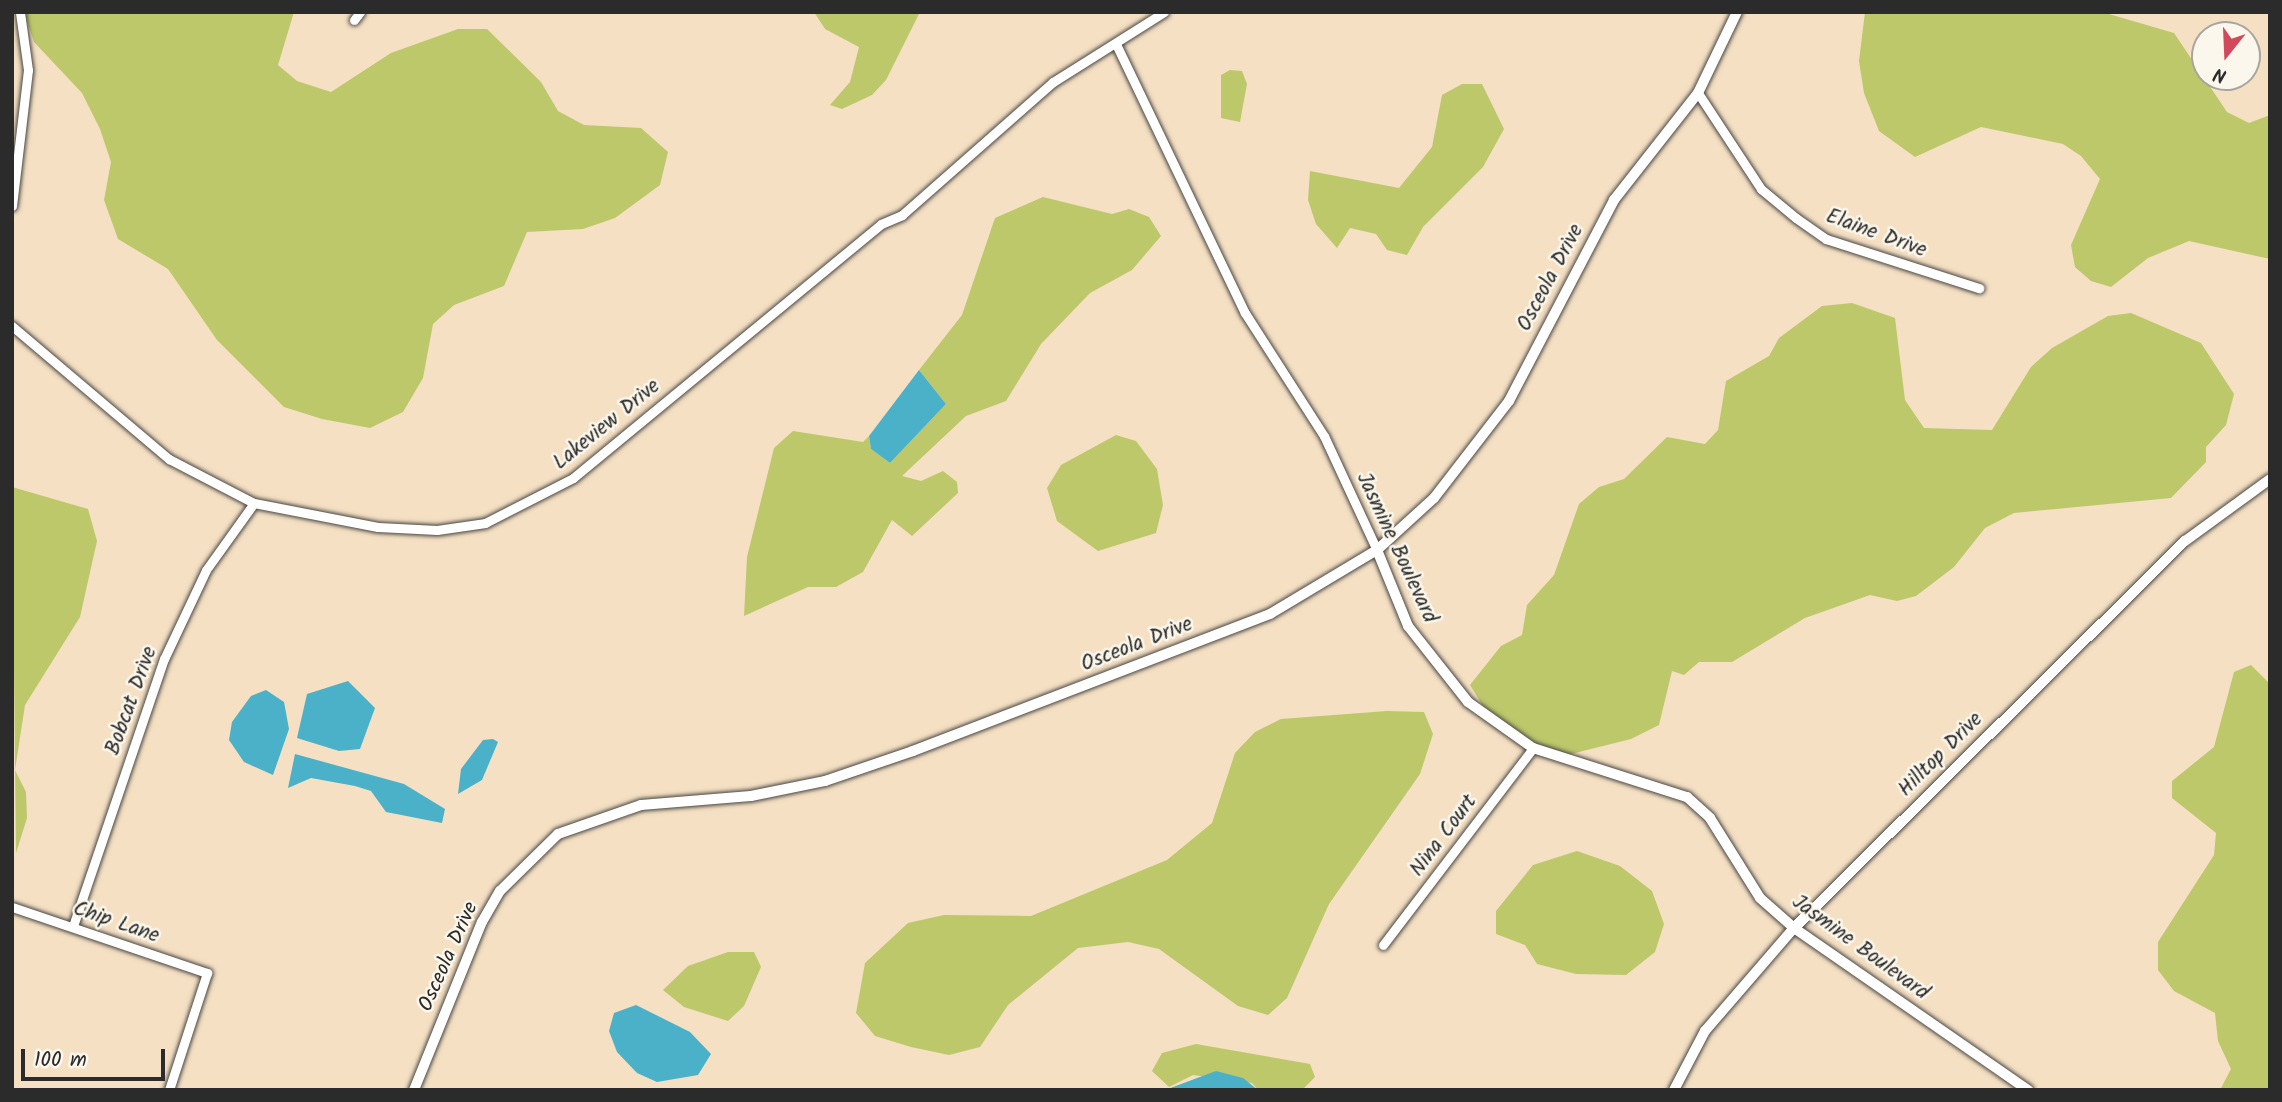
<!DOCTYPE html>
<style>
body{margin:0}
#map{position:relative;width:2282px;height:1102px;overflow:hidden;background:#f5e0c4;font-family:Kalam,sans-serif}
div>[style]{position:absolute}
.green>*{inset:0;background:#bcc86a}
.water>*{inset:0;background:#4ab1c9}
.roads{filter:drop-shadow(0 0 2px #494642) drop-shadow(0 0 2px #494642)}
.minor>*{height:9px;margin:-4.5px;padding:0 4.5px;transform-origin:4.5px;border-radius:4.5px;background:#fff}
.tertiary>*{height:10px;margin:-5px;padding:0 5px;transform-origin:5px;border-radius:5px;background:#fff}
span{translate:-50% -50%;white-space:nowrap;text-align:center;line-height:1.15;-webkit-text-stroke:5px #fbf7ec;paint-order:stroke}
.street-label{font-size:21px;color:#2b2b2b}
.frame{position:absolute;inset:0;border:14px solid #2b2b2b;pointer-events:none}
.north{position:absolute;left:2191px;top:21px;width:70px;height:70px;box-sizing:border-box;background:#fbf7ec;border:2px solid #a8a59f;border-radius:50%;rotate:198deg;font-size:19px;font-weight:700;line-height:28px;text-align:center;color:#2b2b2b}
.north::after{content:'';display:block;margin:auto;width:24px;height:32px;background:#d1495b;clip-path:polygon(50% 0,100% 100%,50% 72%,0 100%)}
.scale{position:absolute;left:21px;top:1049px;width:144px;height:32px;box-sizing:border-box;border:4px solid #2b2b2b;border-top:0;padding-left:9px;font-size:21px;line-height:24px;white-space:nowrap;color:#2b2b2b;-webkit-text-stroke:5px #fbf7ec;paint-order:stroke}
</style>
<div id="map">
<div class="green">
<i style="clip-path:polygon(24px 12px,294px 12px,278px 65px,297px 81px,331px 92px,391px 53px,458px 29px,487px 29px,541px 82px,558px 111px,584px 125px,641px 128px,668px 152px,660px 185px,615px 218px,583px 229px,527px 232px,504px 286px,454px 305px,433px 324px,423px 378px,403px 412px,370px 428px,322px 419px,284px 407px,217px 340px,168px 269px,118px 239px,104px 200px,111px 162px,100px 129px,82px 93px,34px 42px)"></i>
<i style="clip-path:polygon(814px 12px,920px 12px,886px 80px,872px 95px,842px 109px,830px 105px,850px 82px,859px 47px,825px 29px)"></i>
<i style="clip-path:polygon(1865px 12px,2102px 12px,2174px 33px,2227px 112px,2249px 123px,2270px 115px,2270px 259px,2189px 241px,2148px 258px,2111px 287px,2091px 281px,2075px 267px,2071px 245px,2100px 179px,2081px 156px,2063px 144px,1981px 127px,1915px 157px,1879px 131px,1864px 93px,1859px 61px)"></i>
<i style="clip-path:polygon(1230px 70px,1242px 71px,1247px 84px,1240px 122px,1221px 118px,1221px 75px)"></i>
<i style="clip-path:polygon(1462px 84px,1482px 84px,1504px 129px,1483px 167px,1423px 227px,1407px 255px,1387px 250px,1376px 234px,1350px 228px,1337px 248px,1316px 224px,1308px 200px,1310px 171px,1399px 188px,1432px 147px,1442px 95px)"></i>
<i style="clip-path:polygon(1043px 197px,1112px 214px,1129px 209px,1149px 217px,1161px 236px,1132px 270px,1090px 293px,1041px 344px,1006px 401px,966px 416px,902px 476px,921px 481px,943px 471px,957px 482px,958px 493px,912px 536px,892px 520px,863px 572px,836px 587px,808px 587px,744px 616px,747px 557px,774px 448px,793px 431px,863px 442px,869px 436px,871px 449px,890px 463px,946px 404px,919px 370px,962px 315px,995px 218px)"></i>
<i style="clip-path:polygon(1852px 303px,1895px 318px,1905px 400px,1924px 428px,1992px 430px,2031px 367px,2052px 348px,2108px 316px,2131px 313px,2201px 343px,2234px 394px,2226px 425px,2206px 447px,2206px 462px,2171px 498px,2014px 513px,1985px 528px,1954px 567px,1916px 596px,1897px 601px,1870px 595px,1805px 618px,1732px 662px,1699px 662px,1684px 675px,1672px 671px,1659px 725px,1631px 739px,1567px 755px,1535px 743px,1483px 706px,1470px 685px,1501px 646px,1522px 635px,1527px 605px,1554px 575px,1579px 504px,1599px 487px,1624px 479px,1667px 437px,1705px 444px,1718px 430px,1726px 381px,1769px 356px,1779px 338px,1822px 306px)"></i>
<i style="clip-path:polygon(1116px 435px,1136px 441px,1157px 469px,1163px 505px,1156px 533px,1098px 551px,1057px 521px,1047px 488px,1061px 465px)"></i>
<i style="clip-path:polygon(12px 487px,88px 509px,97px 541px,80px 617px,25px 705px,15px 770px,26px 792px,27px 818px,16px 853px)"></i>
<i style="clip-path:polygon(2251px 665px,2270px 684px,2270px 1090px,2220px 1090px,2231px 1069px,2218px 1041px,2215px 1013px,2174px 991px,2158px 970px,2158px 942px,2214px 855px,2216px 833px,2172px 798px,2172px 781px,2214px 747px,2234px 672px)"></i>
<i style="clip-path:polygon(1387px 711px,1424px 712px,1433px 734px,1420px 774px,1329px 904px,1287px 998px,1268px 1015px,1238px 1006px,1159px 949px,1128px 942px,1078px 948px,1008px 1005px,980px 1047px,949px 1055px,911px 1047px,875px 1036px,856px 1013px,865px 963px,908px 923px,944px 915px,1031px 916px,1167px 860px,1212px 823px,1235px 753px,1255px 732px,1281px 719px)"></i>
<i style="clip-path:polygon(1577px 851px,1620px 866px,1652px 891px,1664px 924px,1655px 952px,1626px 975px,1576px 974px,1537px 964px,1525px 945px,1496px 934px,1496px 911px,1533px 865px)"></i>
<i style="clip-path:polygon(728px 952px,754px 952px,761px 967px,744px 1006px,728px 1021px,684px 1007px,663px 990px,688px 966px)"></i>
<i style="clip-path:polygon(1196px 1044px,1310px 1064px,1315px 1077px,1302px 1090px,1258px 1090px,1252px 1083px,1193px 1075px,1169px 1087px,1152px 1071px,1162px 1053px)"></i>
</div>
<div class="water">
<i style="clip-path:polygon(919px 370px,946px 404px,890px 463px,871px 449px,869px 436px)"></i>
<i style="clip-path:polygon(348px 681px,375px 708px,360px 749px,339px 751px,297px 738px,307px 694px)"></i>
<i style="clip-path:polygon(266px 690px,284px 702px,289px 729px,273px 775px,244px 762px,229px 740px,232px 722px,251px 696px)"></i>
<i style="clip-path:polygon(493px 739px,498px 742px,482px 780px,458px 794px,461px 769px,483px 740px)"></i>
<i style="clip-path:polygon(295px 754px,404px 784px,445px 809px,442px 823px,386px 812px,371px 791px,355px 786px,311px 778px,288px 788px)"></i>
<i style="clip-path:polygon(636px 1005px,690px 1032px,711px 1054px,698px 1075px,657px 1082px,637px 1073px,617px 1052px,609px 1031px,614px 1013px)"></i>
<i style="clip-path:polygon(1216px 1071px,1243px 1078px,1258px 1090px,1165px 1090px)"></i>
</div>
<div class="roads">
<div class="minor">
<i style="left:354px;top:20px;width:10px;rotate:-53deg"></i>
<i style="left:1116px;top:44px;width:298px;rotate:64.4deg"></i>
<i style="left:1245px;top:313px;width:146px;rotate:57.3deg"></i>
<i style="left:1324px;top:436px;width:126px;rotate:65.1deg"></i>
<i style="left:1698px;top:93px;width:115px;rotate:56.7deg"></i>
<i style="left:1761px;top:189px;width:45px;rotate:39.6deg"></i>
<i style="left:1796px;top:218px;width:37px;rotate:35deg"></i>
<i style="left:1826px;top:239px;width:161px;rotate:17.8deg"></i>
<i style="left:12px;top:206px;width:137px;rotate:-83.3deg"></i>
<i style="left:28px;top:70px;width:59px;rotate:-97.9deg"></i>
<i style="left:12px;top:326px;width:206px;rotate:40.3deg"></i>
<i style="left:169px;top:459px;width:96px;rotate:27.4deg"></i>
<i style="left:254px;top:503px;width:126px;rotate:11deg"></i>
<i style="left:378px;top:527px;width:59px;rotate:2.9deg"></i>
<i style="left:437px;top:530px;width:49px;rotate:-8.3deg"></i>
<i style="left:485px;top:523px;width:99px;rotate:-27.1deg"></i>
<i style="left:573px;top:478px;width:399px;rotate:-39.5deg"></i>
<i style="left:881px;top:224px;width:23px;rotate:-23deg"></i>
<i style="left:902px;top:215px;width:201px;rotate:-41.4deg"></i>
<i style="left:1053px;top:82px;width:131px;rotate:-32.2deg"></i>
<i style="left:12px;top:907px;width:206px;rotate:18.7deg"></i>
<i style="left:207px;top:973px;width:123px;rotate:108deg"></i>
<i style="left:73px;top:926px;width:282px;rotate:-71.2deg"></i>
<i style="left:164px;top:659px;width:98px;rotate:-64.7deg"></i>
<i style="left:206px;top:570px;width:82px;rotate:-54.4deg"></i>
<i style="left:1383px;top:945px;width:248px;rotate:-52.7deg"></i>
</div>
<div class="tertiary">
<i style="left:1377px;top:550px;width:82px;rotate:67.8deg"></i>
<i style="left:1408px;top:626px;width:97px;rotate:51.7deg"></i>
<i style="left:1468px;top:702px;width:80px;rotate:35.3deg"></i>
<i style="left:1533px;top:748px;width:162px;rotate:17.7deg"></i>
<i style="left:1687px;top:797px;width:31px;rotate:42deg"></i>
<i style="left:1710px;top:818px;width:94px;rotate:58deg"></i>
<i style="left:1760px;top:898px;width:45px;rotate:41.4deg"></i>
<i style="left:1794px;top:928px;width:285px;rotate:34.7deg"></i>
<i style="left:414px;top:1090px;width:181px;rotate:-68deg"></i>
<i style="left:482px;top:922px;width:36px;rotate:-60deg"></i>
<i style="left:500px;top:891px;width:81px;rotate:-44.5deg"></i>
<i style="left:558px;top:834px;width:88px;rotate:-19.3deg"></i>
<i style="left:641px;top:805px;width:110px;rotate:-4.7deg"></i>
<i style="left:751px;top:796px;width:76px;rotate:-11.5deg"></i>
<i style="left:825px;top:781px;width:93px;rotate:-18.8deg"></i>
<i style="left:913px;top:751px;width:382px;rotate:-21deg"></i>
<i style="left:1270px;top:614px;width:125px;rotate:-30.9deg"></i>
<i style="left:1377px;top:550px;width:77px;rotate:-42.4deg"></i>
<i style="left:1434px;top:498px;width:123px;rotate:-52.3deg"></i>
<i style="left:1509px;top:401px;width:227px;rotate:-62.4deg"></i>
<i style="left:1614px;top:200px;width:136px;rotate:-51.9deg"></i>
<i style="left:1698px;top:93px;width:90px;rotate:-64.3deg"></i>
<i style="left:1674px;top:1090px;width:67px;rotate:-62.3deg"></i>
<i style="left:1705px;top:1031px;width:136px;rotate:-49.2deg"></i>
<i style="left:1794px;top:928px;width:550px;rotate:-44.71deg"></i>
<i style="left:2185px;top:541px;width:105px;rotate:-36.1deg"></i>
</div>
</div>
<div class="street-label">
<span style="left:1876px;top:234px;rotate:20deg">Elaine Drive</span>
<span style="left:1551px;top:278px;rotate:-62deg">Osceola Drive</span>
<span style="left:607px;top:425px;rotate:-39deg">Lakeview Drive</span>
<span style="left:1396px;top:548px;rotate:65deg">Jasmine Boulevard</span>
<span style="left:1137px;top:645px;rotate:-21deg">Osceola Drive</span>
<span style="left:132px;top:701px;rotate:-70deg">Bobcat Drive</span>
<span style="left:1941px;top:755px;rotate:-45deg">Hilltop Drive</span>
<span style="left:1444px;top:836px;rotate:-53deg">Nina Court</span>
<span style="left:116px;top:923px;rotate:19deg">Chip Lane</span>
<span style="left:1860px;top:948px;rotate:36deg">Jasmine Boulevard</span>
<span style="left:449px;top:957px;rotate:-66deg">Osceola Drive</span>
</div>
<div class="frame"></div>
<div class="north">N</div>
<div class="scale">100 m</div>
</div>
